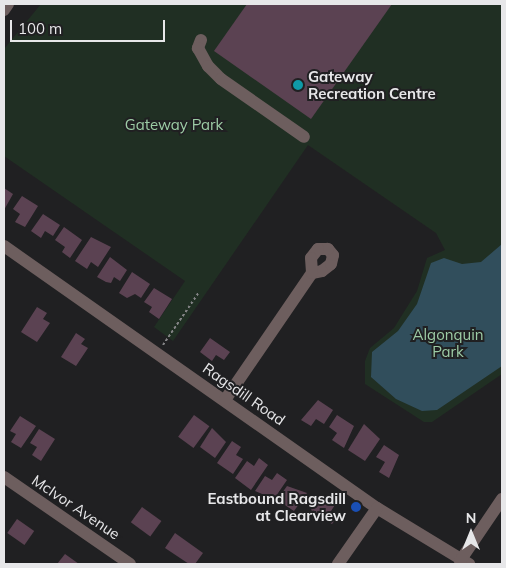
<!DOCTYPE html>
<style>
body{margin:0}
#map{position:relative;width:506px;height:568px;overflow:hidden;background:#202022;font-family:Mulish,sans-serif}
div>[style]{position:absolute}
.green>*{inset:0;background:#202f23}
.water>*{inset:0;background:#314e5c}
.building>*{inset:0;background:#5b4252;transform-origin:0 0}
.path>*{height:2px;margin-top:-1px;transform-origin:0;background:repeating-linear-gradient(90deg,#848486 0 2.5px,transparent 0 5px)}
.minor>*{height:12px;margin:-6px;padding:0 6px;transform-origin:6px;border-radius:6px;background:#6d5e5e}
.dots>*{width:14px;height:14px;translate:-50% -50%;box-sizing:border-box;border:2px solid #202022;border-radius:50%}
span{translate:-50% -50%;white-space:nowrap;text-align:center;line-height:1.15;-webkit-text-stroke:4px #202022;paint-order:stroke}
.poi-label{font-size:15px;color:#e7e7e9;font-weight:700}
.left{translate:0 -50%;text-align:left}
.right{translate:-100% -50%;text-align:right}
.park-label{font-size:15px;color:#9dcca6}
.street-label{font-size:15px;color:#e7e7e9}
.frame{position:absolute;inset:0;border:5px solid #e7e7e9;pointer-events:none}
.north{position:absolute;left:446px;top:508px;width:50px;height:50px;-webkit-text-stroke:4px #202022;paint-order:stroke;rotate:0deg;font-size:14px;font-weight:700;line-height:20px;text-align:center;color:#e7e7e9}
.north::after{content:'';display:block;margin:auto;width:18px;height:22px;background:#e7e7e9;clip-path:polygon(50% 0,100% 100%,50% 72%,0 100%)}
.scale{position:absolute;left:10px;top:20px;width:155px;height:22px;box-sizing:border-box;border:2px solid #e7e7e9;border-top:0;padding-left:6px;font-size:15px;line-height:18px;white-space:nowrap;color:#e7e7e9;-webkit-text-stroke:4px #202022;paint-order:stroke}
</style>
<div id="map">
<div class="green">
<i style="clip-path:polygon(41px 4px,502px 4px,502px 374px,432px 422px,424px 422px,365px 384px,365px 361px,370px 348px,394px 328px,417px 291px,427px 258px,445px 250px,436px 233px,308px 145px,173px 341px,154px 327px,185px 281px,4px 156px,4px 49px)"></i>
</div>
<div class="water">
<i style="clip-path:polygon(502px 244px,502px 366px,437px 410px,422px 411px,396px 399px,371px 377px,372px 352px,398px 331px,417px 304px,431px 263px,444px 258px,462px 264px,481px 262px)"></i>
</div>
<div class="building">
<i style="clip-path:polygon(247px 4px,392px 4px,311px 119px,214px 51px)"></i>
<i style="clip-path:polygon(4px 188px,13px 194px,4px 210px)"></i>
<i style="clip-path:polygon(22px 196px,38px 206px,25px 227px,15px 222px,20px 214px,13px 209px)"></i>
<i style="clip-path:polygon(43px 214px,60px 225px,53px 236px,45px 231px,41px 238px,31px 231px)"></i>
<i style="clip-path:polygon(64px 227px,82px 240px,70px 258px,62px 252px,65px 247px,55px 240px)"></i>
<i style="clip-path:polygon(91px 237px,111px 247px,98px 267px,91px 262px,87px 269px,75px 261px)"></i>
<i style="clip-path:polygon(110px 257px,127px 270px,120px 281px,114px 277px,111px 283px,106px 282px,97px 277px)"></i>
<i style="clip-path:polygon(132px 272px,150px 284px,141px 298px,135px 294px,127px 298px,119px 293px)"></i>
<i style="clip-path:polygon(154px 288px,172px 299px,159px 319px,149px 312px,152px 307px,144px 302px)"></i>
<i style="clip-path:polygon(37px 307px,47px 313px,43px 319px,50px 323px,37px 342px,21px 332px)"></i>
<i style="clip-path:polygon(76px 333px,85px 339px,81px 344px,88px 348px,76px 366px,61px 357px)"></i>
<i style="clip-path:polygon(210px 338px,230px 352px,224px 360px,216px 355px,212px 361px,200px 352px)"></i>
<i style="clip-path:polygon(318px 400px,333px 410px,324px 424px,316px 419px,311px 426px,301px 420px)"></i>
<i style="left:194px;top:415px;width:19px;height:27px;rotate:36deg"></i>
<i style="clip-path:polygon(337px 415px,354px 426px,344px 448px,332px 440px,337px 433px,329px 427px)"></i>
<i style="clip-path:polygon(20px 416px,36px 426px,21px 448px,11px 442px,16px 434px,10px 431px)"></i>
<i style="clip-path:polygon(364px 424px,380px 439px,365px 461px,348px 450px)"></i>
<i style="clip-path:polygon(212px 428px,226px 442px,215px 458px,200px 447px)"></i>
<i style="clip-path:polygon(39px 429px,55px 439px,41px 461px,32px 455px,37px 447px,30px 443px)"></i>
<i style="clip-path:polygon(232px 441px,241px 447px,236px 455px,243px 459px,233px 474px,217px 463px)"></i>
<i style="clip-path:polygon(384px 445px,399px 455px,389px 478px,379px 472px,385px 462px,376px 457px)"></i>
<i style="clip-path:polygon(259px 458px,268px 465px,251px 490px,235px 478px,247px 461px,254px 466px)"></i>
<i style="clip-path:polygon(277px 473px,287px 480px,274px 499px,255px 491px,265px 476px,272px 480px)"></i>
<i style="clip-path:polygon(287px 486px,307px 493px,294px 511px,277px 500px)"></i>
<i style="clip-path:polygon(321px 496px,335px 505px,331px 511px,338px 516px,332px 524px,311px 510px)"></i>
<i style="left:142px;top:507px;width:24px;height:19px;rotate:36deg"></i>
<i style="left:17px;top:519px;width:21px;height:17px;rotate:35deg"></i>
<i style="clip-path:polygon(175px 533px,203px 553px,195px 564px,189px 564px,165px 548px)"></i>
<i style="clip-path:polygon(65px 554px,79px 564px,57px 564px)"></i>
</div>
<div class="path">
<i style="left:163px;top:345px;width:64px;rotate:-55.8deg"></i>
</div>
<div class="minor">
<i style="left:4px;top:10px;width:7px;rotate:-56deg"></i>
<i style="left:201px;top:40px;width:9px;rotate:111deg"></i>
<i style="left:198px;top:48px;width:21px;rotate:61deg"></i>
<i style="left:208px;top:66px;width:18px;rotate:45deg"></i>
<i style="left:221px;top:79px;width:101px;rotate:34.9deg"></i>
<i style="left:4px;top:246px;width:456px;rotate:35.1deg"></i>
<i style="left:377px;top:508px;width:108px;rotate:31.3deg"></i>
<i style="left:225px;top:400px;width:154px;rotate:-55.6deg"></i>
<i style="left:312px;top:273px;width:10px;rotate:-11deg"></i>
<i style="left:322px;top:271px;width:11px;rotate:-38deg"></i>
<i style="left:331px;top:264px;width:9px;rotate:-77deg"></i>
<i style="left:333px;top:255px;width:8px;rotate:-130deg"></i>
<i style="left:328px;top:249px;width:10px;rotate:180deg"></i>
<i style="left:318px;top:249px;width:11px;rotate:128deg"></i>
<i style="left:311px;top:258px;width:15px;rotate:86deg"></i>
<i style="left:4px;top:477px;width:153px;rotate:34.6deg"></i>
<i style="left:460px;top:561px;width:75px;rotate:-55.9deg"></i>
<i style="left:338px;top:564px;width:68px;rotate:-55.1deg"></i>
</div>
<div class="dots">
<i style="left:298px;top:85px;background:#0f9aa8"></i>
<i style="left:356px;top:507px;background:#1a4fb4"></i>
</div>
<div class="poi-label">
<span class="left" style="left:308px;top:85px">Gateway<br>Recreation Centre</span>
<span class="right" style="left:346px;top:507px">Eastbound Ragsdill<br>at Clearview</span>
</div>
<div class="park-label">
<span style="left:174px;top:125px">Gateway Park</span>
<span style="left:448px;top:343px">Algonquin<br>Park</span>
</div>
<div class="street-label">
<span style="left:244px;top:394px;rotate:35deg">Ragsdill Road</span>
<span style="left:76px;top:507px;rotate:34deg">McIvor Avenue</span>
</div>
<div class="frame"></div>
<div class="north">N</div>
<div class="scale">100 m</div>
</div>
